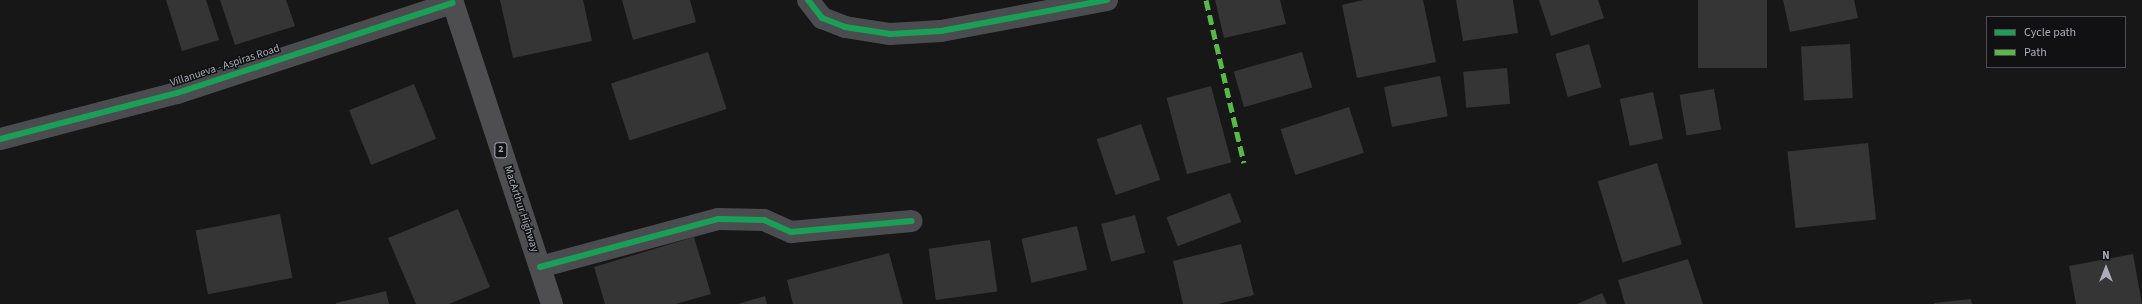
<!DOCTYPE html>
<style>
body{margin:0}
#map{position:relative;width:2142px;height:304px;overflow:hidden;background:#171717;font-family:"Source Sans 3",sans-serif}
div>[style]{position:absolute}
.building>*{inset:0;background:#353536;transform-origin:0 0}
.street>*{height:22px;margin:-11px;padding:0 11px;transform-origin:11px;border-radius:11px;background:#4b4c50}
.highway>*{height:22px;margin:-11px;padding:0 11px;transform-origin:11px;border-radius:11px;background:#4e4e51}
.quiet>*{height:5px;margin-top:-2.5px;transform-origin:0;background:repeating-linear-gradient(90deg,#58b947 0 10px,transparent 0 15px)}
.cycleway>*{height:6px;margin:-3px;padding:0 3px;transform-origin:3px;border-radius:3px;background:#1a9f57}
span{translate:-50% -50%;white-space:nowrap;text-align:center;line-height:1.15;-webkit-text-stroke:3px #111113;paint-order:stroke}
.shield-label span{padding:1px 3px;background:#111113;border:1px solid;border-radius:3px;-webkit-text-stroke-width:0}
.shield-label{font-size:10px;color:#a8adb8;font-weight:700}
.street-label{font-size:11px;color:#a8adb8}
.legend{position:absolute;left:1986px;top:16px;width:140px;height:52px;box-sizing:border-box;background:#111113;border:1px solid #4d4f55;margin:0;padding:5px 7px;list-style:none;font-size:12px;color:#a8adb8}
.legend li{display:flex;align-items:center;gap:8px;height:20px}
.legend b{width:20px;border:1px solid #4d4f55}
.north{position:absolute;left:2086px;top:248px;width:40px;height:40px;-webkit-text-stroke:3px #111113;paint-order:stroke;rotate:0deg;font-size:11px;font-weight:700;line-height:16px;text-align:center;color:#a8adb8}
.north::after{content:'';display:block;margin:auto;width:14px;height:18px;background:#a8adb8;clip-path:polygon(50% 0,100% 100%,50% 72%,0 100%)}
</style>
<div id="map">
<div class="building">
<i style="clip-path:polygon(166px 0,206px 0,219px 40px,182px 51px)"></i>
<i style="clip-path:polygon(220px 0,286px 0,295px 26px,235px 45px)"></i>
<i style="clip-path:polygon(500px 0,583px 0,592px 41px,513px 58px)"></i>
<i style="clip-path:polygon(622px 0,690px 0,696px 22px,633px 40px)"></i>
<i style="clip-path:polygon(1215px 0,1280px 0,1286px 24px,1224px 38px)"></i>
<i style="clip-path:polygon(1363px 0,1423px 0,1436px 62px,1357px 78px,1342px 5px)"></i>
<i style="clip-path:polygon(1456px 0,1513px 0,1518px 33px,1463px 41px)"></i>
<i style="clip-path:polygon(1539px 0,1598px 0,1604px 18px,1551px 36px)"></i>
<i style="left:1698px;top:0;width:69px;height:68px"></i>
<i style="clip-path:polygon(1783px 0,1854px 0,1858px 18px,1790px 32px)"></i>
<i style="left:1589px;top:44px;width:45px;height:35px;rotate:74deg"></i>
<i style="left:1850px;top:44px;width:54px;height:49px;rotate:87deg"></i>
<i style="left:708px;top:52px;width:60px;height:102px;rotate:72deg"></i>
<i style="left:1302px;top:52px;width:37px;height:71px;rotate:74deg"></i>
<i style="left:1507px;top:68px;width:36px;height:44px;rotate:85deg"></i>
<i style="left:1440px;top:76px;width:41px;height:57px;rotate:79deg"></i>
<i style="left:414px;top:84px;width:59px;height:70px;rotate:68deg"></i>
<i style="left:1211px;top:86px;width:79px;height:46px;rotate:75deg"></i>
<i style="left:1714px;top:89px;width:41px;height:35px;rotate:80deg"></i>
<i style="left:1653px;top:92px;width:48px;height:34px;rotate:78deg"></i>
<i style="left:1349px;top:107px;width:48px;height:72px;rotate:72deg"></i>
<i style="left:1141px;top:124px;width:59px;height:47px;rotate:71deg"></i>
<i style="left:1868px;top:143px;width:77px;height:81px;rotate:84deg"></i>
<i style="left:1657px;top:163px;width:85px;height:62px;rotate:73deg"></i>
<i style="left:1230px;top:193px;width:31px;height:68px;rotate:69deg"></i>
<i style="clip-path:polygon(458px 209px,490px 287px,449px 304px,416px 304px,388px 238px)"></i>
<i style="left:280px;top:214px;width:65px;height:86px;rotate:79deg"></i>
<i style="left:1135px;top:215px;width:39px;height:35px;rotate:75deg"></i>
<i style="left:1077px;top:226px;width:45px;height:57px;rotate:77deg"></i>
<i style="clip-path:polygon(694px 237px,711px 294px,676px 304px,605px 304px,594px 267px)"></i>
<i style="left:990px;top:240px;width:52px;height:62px;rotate:82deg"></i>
<i style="clip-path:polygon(1241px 244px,1254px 295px,1218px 304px,1183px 304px,1173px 261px)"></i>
<i style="clip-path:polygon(889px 253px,903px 304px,793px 304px,787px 280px)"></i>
<i style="clip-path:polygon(2133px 254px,2142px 304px,2076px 304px,2069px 266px)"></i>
<i style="clip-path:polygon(1688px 259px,1703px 304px,1625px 304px,1618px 280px)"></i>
<i style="clip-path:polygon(386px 291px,389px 304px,336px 304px,336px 303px)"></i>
<i style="clip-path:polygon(1602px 293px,1607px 304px,1577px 304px)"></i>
<i style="clip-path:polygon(765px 296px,767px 304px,738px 304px)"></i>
<i style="clip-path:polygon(1971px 299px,1972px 304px,1934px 304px,1934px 303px)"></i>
</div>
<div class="street">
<i style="left:808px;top:0;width:23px;rotate:52deg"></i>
<i style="left:822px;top:18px;width:25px;rotate:21deg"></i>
<i style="left:845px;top:27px;width:46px;rotate:8.8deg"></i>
<i style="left:890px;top:34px;width:51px;rotate:-3.4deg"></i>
<i style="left:941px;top:31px;width:169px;rotate:-10.6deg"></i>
<i style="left:0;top:139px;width:183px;rotate:-14.6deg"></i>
<i style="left:177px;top:93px;width:290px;rotate:-18.1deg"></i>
<i style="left:540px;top:267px;width:184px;rotate:-15.1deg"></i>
<i style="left:718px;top:219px;width:46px;rotate:1.2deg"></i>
<i style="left:764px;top:220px;width:30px;rotate:24deg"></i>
<i style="left:791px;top:232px;width:121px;rotate:-5.2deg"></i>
</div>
<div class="highway">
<i style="left:452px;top:0;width:320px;rotate:71.8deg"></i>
</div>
<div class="quiet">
<i style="left:1206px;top:0;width:167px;rotate:76.9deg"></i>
</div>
<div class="cycleway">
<i style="left:808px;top:0;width:23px;rotate:52deg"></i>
<i style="left:822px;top:18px;width:25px;rotate:21deg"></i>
<i style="left:845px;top:27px;width:46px;rotate:8.8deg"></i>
<i style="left:890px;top:34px;width:51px;rotate:-3.4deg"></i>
<i style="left:941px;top:31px;width:169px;rotate:-10.6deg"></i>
<i style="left:0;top:139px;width:183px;rotate:-14.6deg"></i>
<i style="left:177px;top:93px;width:290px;rotate:-18.1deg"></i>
<i style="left:540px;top:267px;width:184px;rotate:-15.1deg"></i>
<i style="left:718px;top:219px;width:46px;rotate:1.2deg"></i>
<i style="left:764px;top:220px;width:30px;rotate:24deg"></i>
<i style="left:791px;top:232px;width:121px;rotate:-5.2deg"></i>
</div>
<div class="shield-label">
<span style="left:501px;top:150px">2</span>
</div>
<div class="street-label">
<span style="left:225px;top:66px;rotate:-18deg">Villanueva - Aspiras Road</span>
<span style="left:521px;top:209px;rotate:72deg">MacArthur Highway</span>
</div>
<ul class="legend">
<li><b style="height:5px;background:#1a9f57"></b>Cycle path</li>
<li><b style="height:5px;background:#58b947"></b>Path</li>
</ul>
<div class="north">N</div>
</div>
